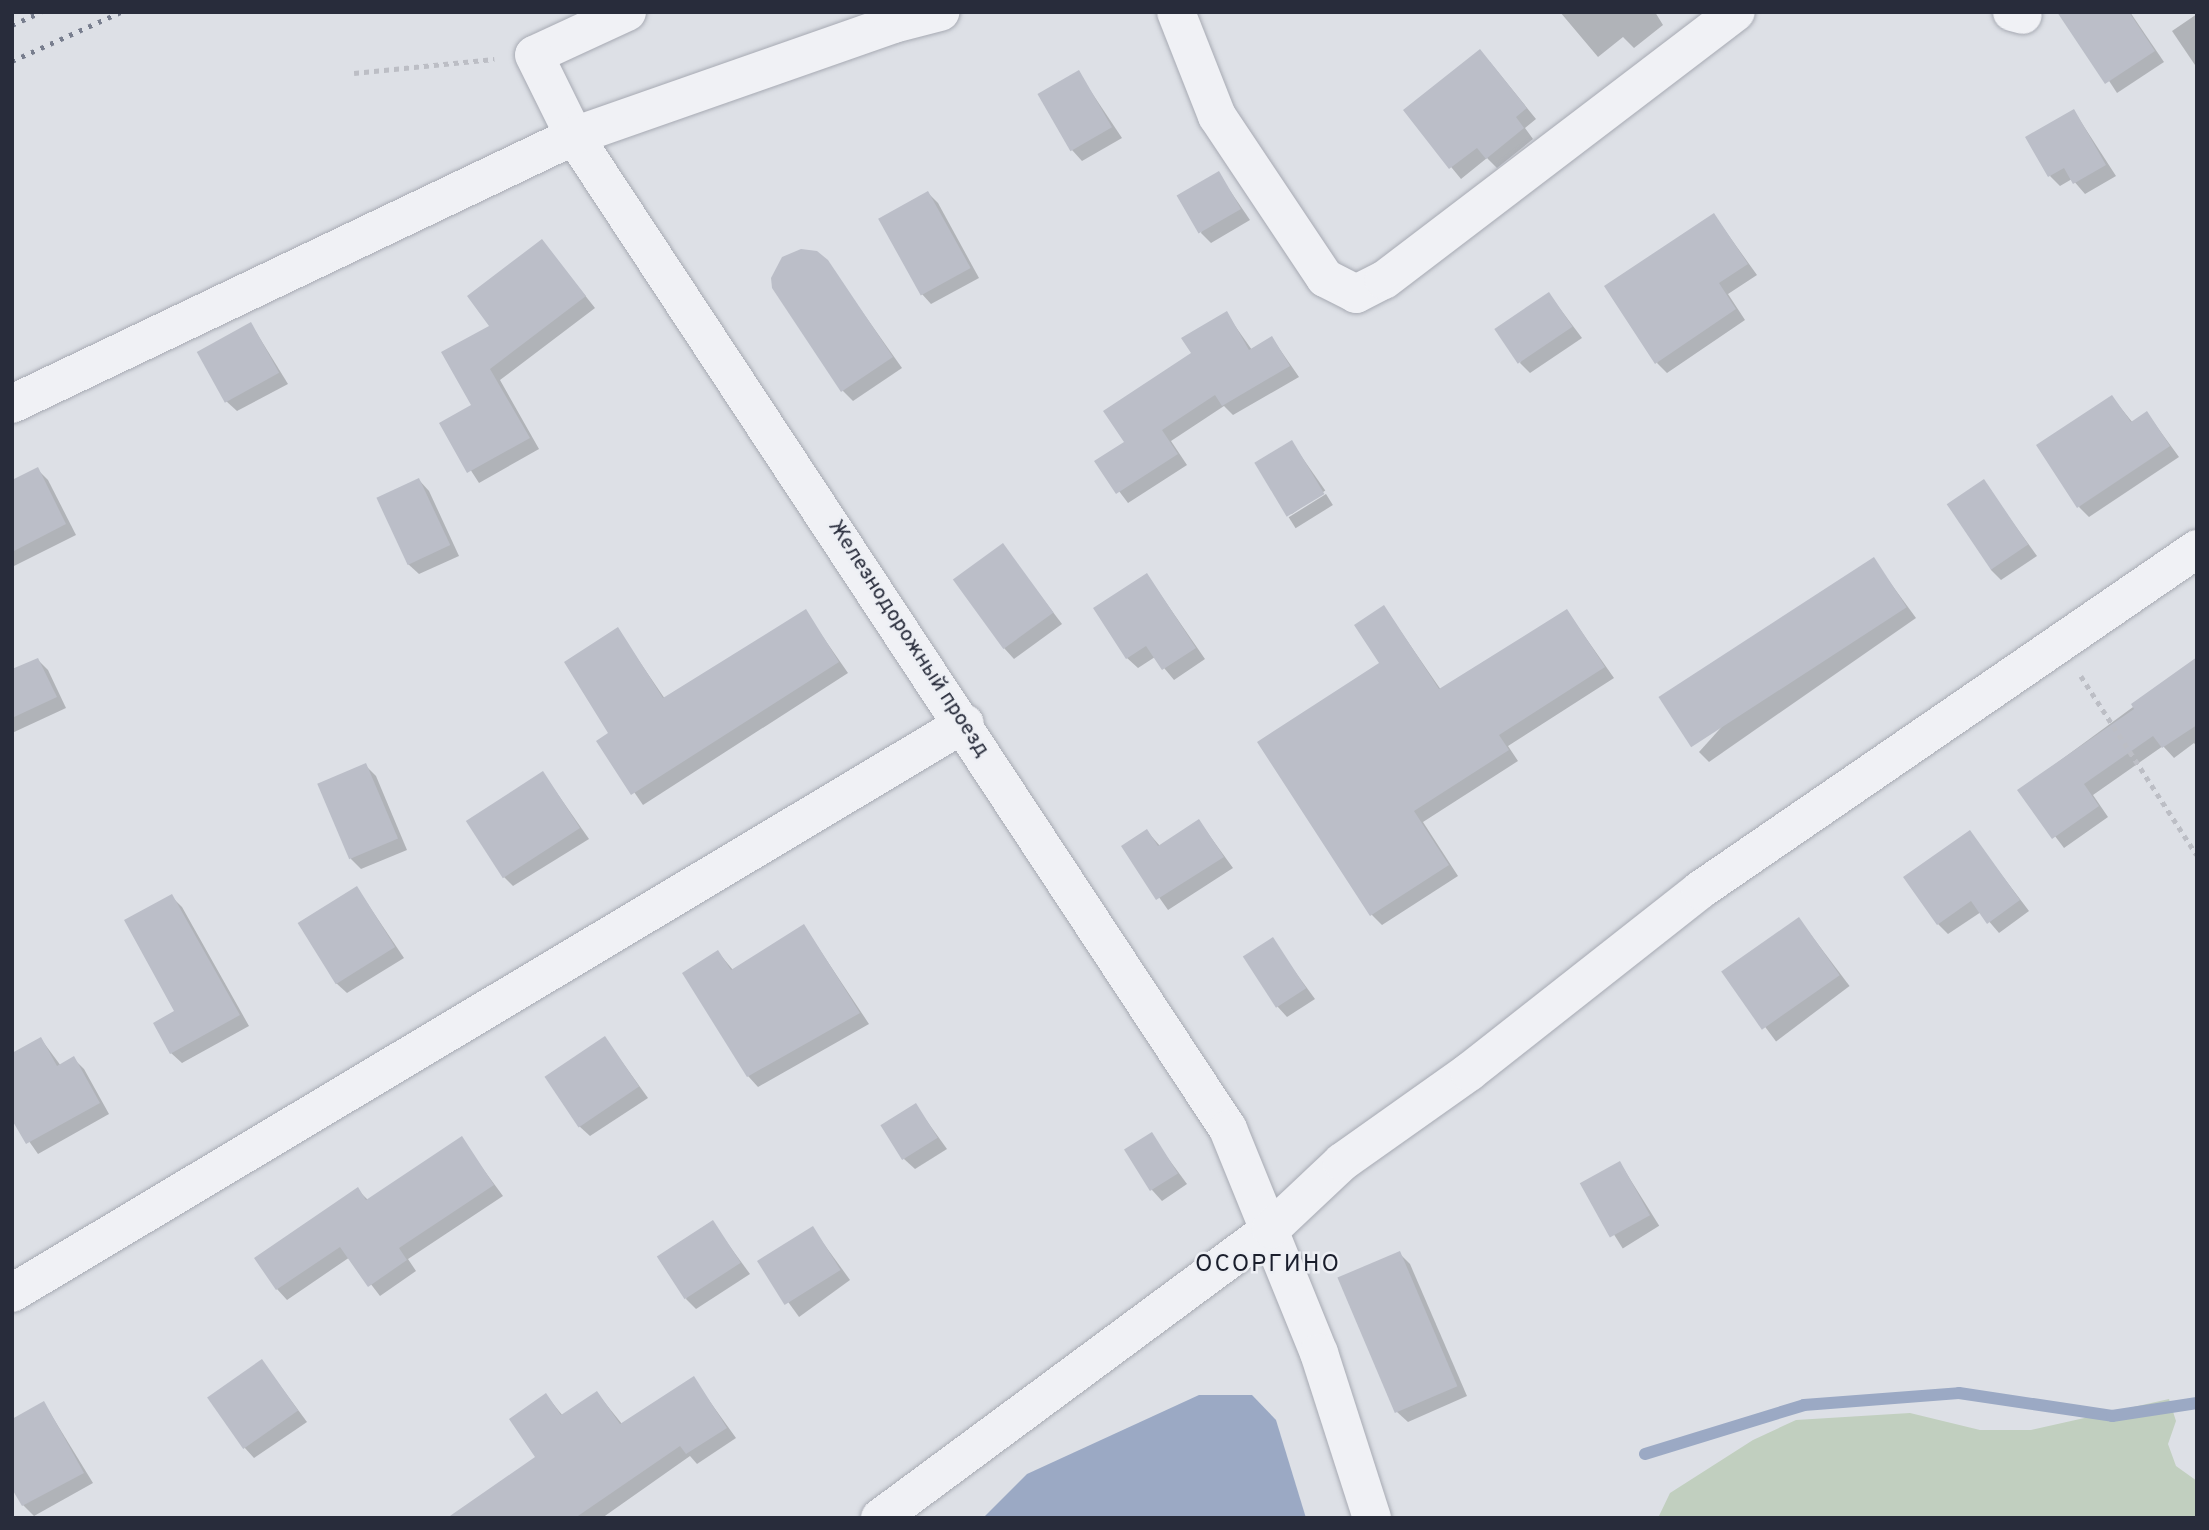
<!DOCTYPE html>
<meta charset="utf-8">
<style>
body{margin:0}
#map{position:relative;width:2209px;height:1530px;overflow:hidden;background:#dde0e6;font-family:Overpass,sans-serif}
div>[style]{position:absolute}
.green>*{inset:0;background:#c1cfbf}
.water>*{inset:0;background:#9ba9c4}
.shadow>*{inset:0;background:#0003;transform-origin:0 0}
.stream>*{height:12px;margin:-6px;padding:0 6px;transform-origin:6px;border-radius:6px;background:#9ba9c4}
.building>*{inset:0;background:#bbbec8;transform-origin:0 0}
.path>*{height:4.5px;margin-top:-2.25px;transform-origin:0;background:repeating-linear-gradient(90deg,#bcbec5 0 5px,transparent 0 10px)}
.roads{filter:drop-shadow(0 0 2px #a7aab3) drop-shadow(0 0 2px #a7aab3)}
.minor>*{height:38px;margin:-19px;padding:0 19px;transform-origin:19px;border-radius:19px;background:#f0f1f5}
.rail>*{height:5px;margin-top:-2.5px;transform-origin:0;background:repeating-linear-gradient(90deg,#787e8e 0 3.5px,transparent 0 10.5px)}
span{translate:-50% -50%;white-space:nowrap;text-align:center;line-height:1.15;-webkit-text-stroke:5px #edeff4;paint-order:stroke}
.street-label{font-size:21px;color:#282c3b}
.quarter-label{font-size:24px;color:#1a1e2c;letter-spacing:2px}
.frame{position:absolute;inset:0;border:14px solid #282c3b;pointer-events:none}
</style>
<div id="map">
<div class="green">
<i style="clip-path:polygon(2169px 1399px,2176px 1421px,2168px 1444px,2176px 1466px,2197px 1481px,2197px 1518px,1658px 1518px,1670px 1493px,1753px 1440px,1796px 1420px,1910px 1413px,1980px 1430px,2031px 1430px)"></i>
</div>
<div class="water">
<i style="clip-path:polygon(1199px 1395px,1252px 1395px,1276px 1420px,1306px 1518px,983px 1518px,1027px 1474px)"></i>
</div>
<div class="shadow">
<i style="clip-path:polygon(1560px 12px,1655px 12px,1663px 25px,1634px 48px,1623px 37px,1598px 57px)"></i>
<i style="clip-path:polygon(2064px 12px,2130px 12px,2164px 62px,2117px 93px)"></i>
<i style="clip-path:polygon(2197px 14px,2197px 68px,2172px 31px)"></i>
<i style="clip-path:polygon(1490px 62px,1536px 119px,1525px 128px,1533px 139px,1497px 168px,1487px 158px,1461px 179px,1405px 111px)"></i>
<i style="clip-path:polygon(1078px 72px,1122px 138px,1082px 161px,1072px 150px)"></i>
<i style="clip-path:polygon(2074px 111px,2116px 176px,2085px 194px,2072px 179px,2060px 186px,2050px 176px)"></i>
<i style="clip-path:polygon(1218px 173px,1250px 220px,1211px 243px,1201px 233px)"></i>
<i style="clip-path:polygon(928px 193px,938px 203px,979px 278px,931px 304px,921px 293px)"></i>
<i style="clip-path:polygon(1714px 215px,1757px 275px,1728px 294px,1745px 320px,1667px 373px,1657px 363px)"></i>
<i style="clip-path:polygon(542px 241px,595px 308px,500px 380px,539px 449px,479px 483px,441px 424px,473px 405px,492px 326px)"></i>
<i style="clip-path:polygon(827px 262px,902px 368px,853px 401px,843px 391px)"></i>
<i style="clip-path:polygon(1549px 294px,1582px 338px,1530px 373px,1520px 363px)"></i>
<i style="clip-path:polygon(1226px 313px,1252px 350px,1272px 338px,1299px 377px,1233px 415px,1224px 406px,1171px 441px,1187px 465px,1128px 503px,1097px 462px,1126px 442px)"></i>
<i style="clip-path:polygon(251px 324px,288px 384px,237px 411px,226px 401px)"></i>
<i style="clip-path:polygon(2112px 397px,2133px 423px,2147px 413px,2179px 457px,2089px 517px,2079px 507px)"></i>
<i style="left:1292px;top:443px;width:58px;height:41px;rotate:55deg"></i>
<i style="clip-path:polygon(37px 469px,48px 480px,76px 535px,12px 567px,12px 482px)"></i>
<i style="clip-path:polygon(419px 480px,429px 491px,459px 556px,419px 574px,408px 564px)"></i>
<i style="clip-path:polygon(1983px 481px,2037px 556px,2001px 580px,1991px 570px)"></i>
<i style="left:1326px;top:494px;width:13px;height:44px;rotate:58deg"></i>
<i style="clip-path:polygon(1003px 546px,1062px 624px,1014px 659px,1004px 648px)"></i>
<i style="clip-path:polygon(1873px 559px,1916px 618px,1709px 762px,1699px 752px)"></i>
<i style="clip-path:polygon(1147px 575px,1205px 659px,1174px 680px,1155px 657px,1138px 668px,1127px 658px)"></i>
<i style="clip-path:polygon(1384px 607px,1441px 690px,1567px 611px,1614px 678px,1508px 746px,1518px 761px,1423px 822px,1458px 876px,1382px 925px,1372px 915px)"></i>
<i style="clip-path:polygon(805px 611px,848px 673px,643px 805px,599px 741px,611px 733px,618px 630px,665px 699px)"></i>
<i style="clip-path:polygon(38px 660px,48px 670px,66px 708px,12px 733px,12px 671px)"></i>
<i style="clip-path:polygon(2197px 660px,2197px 747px,2194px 743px,2174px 758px,2163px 746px,2093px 795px,2108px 817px,2064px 848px,2020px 790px)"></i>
<i style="clip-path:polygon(365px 765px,376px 776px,407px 850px,361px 869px,351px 859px)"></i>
<i style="clip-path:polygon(543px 773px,589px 839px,513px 886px,503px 876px)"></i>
<i style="clip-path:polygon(1199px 821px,1233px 868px,1168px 910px,1123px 846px,1147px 831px,1160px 846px)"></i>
<i style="clip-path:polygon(1970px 833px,2029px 911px,1999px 933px,1981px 912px,1948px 934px,1938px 924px)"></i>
<i style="clip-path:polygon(357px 888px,404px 958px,347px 993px,336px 983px)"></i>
<i style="clip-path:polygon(171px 896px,182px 907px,249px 1026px,182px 1063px,171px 1053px,176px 1011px)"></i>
<i style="left:1799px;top:919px;width:84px;height:92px;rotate:53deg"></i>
<i style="clip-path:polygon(804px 926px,869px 1024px,758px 1087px,748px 1076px,718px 952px,733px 970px)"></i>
<i style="clip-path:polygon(1272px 940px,1315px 999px,1287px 1017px,1277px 1006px)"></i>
<i style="clip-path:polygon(605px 1038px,648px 1098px,590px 1136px,579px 1126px)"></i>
<i style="clip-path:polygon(41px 1039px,61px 1066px,74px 1059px,84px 1069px,109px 1114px,38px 1154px,12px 1117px)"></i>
<i style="clip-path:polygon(916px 1106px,947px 1149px,915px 1169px,904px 1159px)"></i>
<i style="clip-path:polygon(1151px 1135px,1187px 1184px,1162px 1201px,1152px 1190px)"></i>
<i style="clip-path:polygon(461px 1139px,503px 1196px,408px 1259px,416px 1271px,380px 1296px,350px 1257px,287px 1300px,277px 1289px,358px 1190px,369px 1201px)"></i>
<i style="left:1620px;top:1163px;width:74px;height:43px;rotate:58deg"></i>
<i style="clip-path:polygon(712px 1222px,750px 1274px,696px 1309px,686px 1299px)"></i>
<i style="left:813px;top:1229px;width:63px;height:63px;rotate:54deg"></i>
<i style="clip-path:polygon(1399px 1253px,1410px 1264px,1467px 1396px,1408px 1422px,1397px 1412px)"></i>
<i style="clip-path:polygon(262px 1361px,307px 1422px,254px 1458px,244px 1447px)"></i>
<i style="clip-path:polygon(693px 1378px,736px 1438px,697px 1464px,690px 1456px,602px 1518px,450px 1518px,538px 1458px,546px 1395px,563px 1416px,597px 1393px,622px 1424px)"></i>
<i style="clip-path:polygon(44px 1403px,93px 1483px,34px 1516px,23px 1505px)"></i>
</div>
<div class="stream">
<i style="left:1645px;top:1454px;width:166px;rotate:-17.1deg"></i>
<i style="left:1804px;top:1405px;width:155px;rotate:-4.4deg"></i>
<i style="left:1959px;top:1393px;width:155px;rotate:8.5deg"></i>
<i style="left:2112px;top:1416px;width:86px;rotate:-8.7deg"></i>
</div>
<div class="building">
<i style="clip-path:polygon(2057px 12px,2129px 12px,2155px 51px,2105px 84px)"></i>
<i style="clip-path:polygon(1480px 49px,1527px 108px,1516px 117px,1524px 128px,1486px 159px,1477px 148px,1449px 169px,1403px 110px)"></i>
<i style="left:1079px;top:70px;width:66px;height:48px;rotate:60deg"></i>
<i style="clip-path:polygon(2074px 109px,2106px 165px,2073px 184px,2064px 168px,2048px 177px,2025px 137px)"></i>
<i style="left:1219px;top:171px;width:44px;height:49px;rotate:60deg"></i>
<i style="left:928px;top:191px;width:88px;height:57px;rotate:61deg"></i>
<i style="clip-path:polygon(1714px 213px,1748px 264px,1719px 283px,1736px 309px,1655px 364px,1604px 286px)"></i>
<i style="clip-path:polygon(542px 239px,586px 296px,490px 369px,530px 438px,467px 473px,439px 423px,471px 405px,441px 352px,489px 326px,467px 296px)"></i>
<i style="clip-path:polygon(801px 249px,817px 251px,828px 260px,893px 357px,841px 392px,772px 288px,771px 278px,782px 257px)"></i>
<i style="left:1549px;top:292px;width:42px;height:66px;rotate:56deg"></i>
<i style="clip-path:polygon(1227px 311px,1249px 350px,1272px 336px,1290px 366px,1222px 406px,1215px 395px,1162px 430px,1178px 454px,1116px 494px,1094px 461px,1124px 442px,1103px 411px,1191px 353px,1181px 338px)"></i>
<i style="left:251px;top:322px;width:58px;height:62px;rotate:61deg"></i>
<i style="clip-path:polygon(2112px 395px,2131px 422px,2147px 411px,2170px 446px,2077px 508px,2036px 445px)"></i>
<i style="left:1292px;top:440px;width:63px;height:44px;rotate:59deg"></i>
<i style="clip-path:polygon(38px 467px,66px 524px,12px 552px,12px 480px)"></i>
<i style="left:419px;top:478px;width:74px;height:47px;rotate:65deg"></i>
<i style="left:1984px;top:479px;width:79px;height:45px;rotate:56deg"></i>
<i style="left:1003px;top:543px;width:86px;height:62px;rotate:54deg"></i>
<i style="left:1874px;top:557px;width:60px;height:257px;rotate:57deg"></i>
<i style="clip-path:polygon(1147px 573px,1196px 648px,1162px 670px,1146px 646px,1126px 659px,1093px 608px)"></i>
<i style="clip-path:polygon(1384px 605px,1439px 689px,1567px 609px,1605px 667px,1499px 735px,1509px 750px,1414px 811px,1449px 865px,1370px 916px,1257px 742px,1379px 663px,1354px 625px)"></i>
<i style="clip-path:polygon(806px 609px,839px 662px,631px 795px,596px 741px,608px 733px,564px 662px,618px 627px,663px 698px)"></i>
<i style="clip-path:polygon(2197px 657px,2197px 725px,2162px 748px,2153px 736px,2084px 784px,2099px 806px,2052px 839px,2017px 790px,2134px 709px,2131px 704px)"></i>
<i style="clip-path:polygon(38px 658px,57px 697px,12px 718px,12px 669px)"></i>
<i style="left:366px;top:763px;width:82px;height:53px;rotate:67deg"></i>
<i style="left:543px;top:771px;width:68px;height:92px;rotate:57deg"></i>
<i style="clip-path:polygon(1199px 819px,1224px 857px,1156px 900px,1121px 846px,1147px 829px,1158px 846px)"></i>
<i style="clip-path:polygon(1970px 830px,2020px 900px,1987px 924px,1971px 901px,1937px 925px,1903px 877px)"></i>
<i style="left:357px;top:886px;width:72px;height:70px;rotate:58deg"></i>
<i style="clip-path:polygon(172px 894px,240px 1015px,170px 1054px,153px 1023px,174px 1011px,124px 920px)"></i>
<i style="left:1799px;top:917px;width:71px;height:95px;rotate:55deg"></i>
<i style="clip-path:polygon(804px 924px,860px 1013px,747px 1077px,682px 973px,718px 950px,731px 970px)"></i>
<i style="left:1273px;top:937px;width:61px;height:36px;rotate:57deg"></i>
<i style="left:605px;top:1036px;width:61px;height:73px;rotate:56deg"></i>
<i style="clip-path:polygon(41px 1037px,57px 1066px,74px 1056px,100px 1103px,26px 1144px,12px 1120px,12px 1053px)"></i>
<i style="left:916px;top:1103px;width:41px;height:42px;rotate:58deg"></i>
<i style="left:1152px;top:1132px;width:49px;height:33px;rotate:58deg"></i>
<i style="clip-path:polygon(462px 1136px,494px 1185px,399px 1248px,407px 1260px,368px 1287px,340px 1247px,276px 1290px,254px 1258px,358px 1187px,366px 1200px)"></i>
<i style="left:1620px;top:1161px;width:62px;height:46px;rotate:61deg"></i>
<i style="left:713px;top:1220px;width:51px;height:67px;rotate:57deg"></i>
<i style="left:813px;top:1226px;width:52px;height:66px;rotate:58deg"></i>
<i style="left:1400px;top:1251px;width:147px;height:68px;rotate:67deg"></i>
<i style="left:262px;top:1359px;width:63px;height:67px;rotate:55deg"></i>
<i style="clip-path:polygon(694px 1376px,727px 1428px,686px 1454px,680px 1446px,575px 1518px,447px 1518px,535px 1457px,509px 1419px,546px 1393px,561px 1415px,597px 1391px,620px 1424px)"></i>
<i style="clip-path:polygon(44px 1401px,84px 1473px,22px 1506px,12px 1489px,12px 1419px)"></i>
</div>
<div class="path">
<i style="left:354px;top:73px;width:141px;rotate:-5.7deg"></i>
<i style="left:2081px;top:676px;width:213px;rotate:57.1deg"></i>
</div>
<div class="roads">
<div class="minor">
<i style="left:627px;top:12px;width:102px;rotate:155.2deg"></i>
<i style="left:534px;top:55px;width:90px;rotate:63.7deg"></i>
<i style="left:574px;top:136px;width:1189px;rotate:56.63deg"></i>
<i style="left:1228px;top:1129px;width:242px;rotate:67.9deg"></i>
<i style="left:1319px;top:1353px;width:173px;rotate:72.2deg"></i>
<i style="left:1176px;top:12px;width:112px;rotate:68.5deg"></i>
<i style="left:1217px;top:116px;width:195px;rotate:56.3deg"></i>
<i style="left:1325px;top:278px;width:35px;rotate:27deg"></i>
<i style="left:1356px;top:294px;width:31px;rotate:-27deg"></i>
<i style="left:1384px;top:280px;width:442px;rotate:-37.3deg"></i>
<i style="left:2012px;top:12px;width:11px;rotate:15deg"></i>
<i style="left:12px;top:404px;width:623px;rotate:-25.49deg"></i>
<i style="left:574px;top:136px;width:338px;rotate:-19.3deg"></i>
<i style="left:893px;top:24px;width:49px;rotate:-14.3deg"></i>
<i style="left:12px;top:1293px;width:1110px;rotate:-30.88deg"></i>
<i style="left:880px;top:1518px;width:486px;rotate:-36.5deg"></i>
<i style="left:1271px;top:1229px;width:98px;rotate:-43.3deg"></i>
<i style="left:1342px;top:1162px;width:156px;rotate:-35.3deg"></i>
<i style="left:1469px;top:1072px;width:294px;rotate:-38.2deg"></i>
<i style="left:1700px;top:890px;width:603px;rotate:-34.45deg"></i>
</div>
</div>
<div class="rail">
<i style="left:12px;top:25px;width:32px;rotate:-24deg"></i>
<i style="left:12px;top:61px;width:120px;rotate:-24.2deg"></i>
</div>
<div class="street-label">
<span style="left:908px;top:639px;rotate:57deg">Железнодорожный проезд</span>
</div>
<div class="quarter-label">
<span style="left:1268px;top:1266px">ОСОРГИНО</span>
</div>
<div class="frame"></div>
</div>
